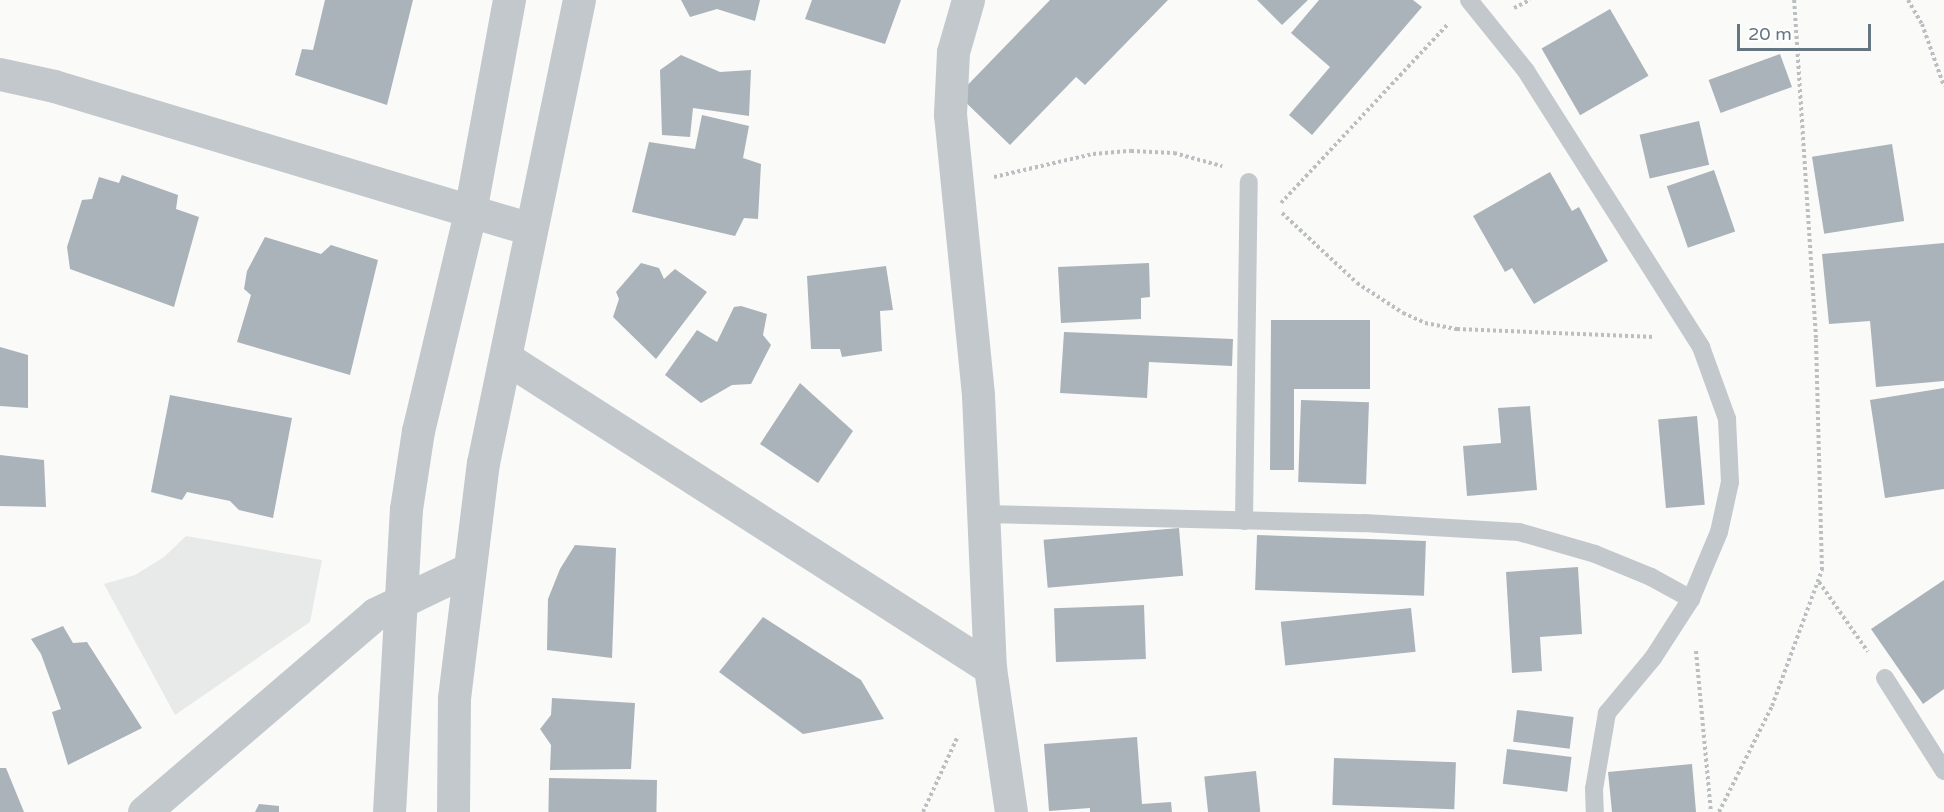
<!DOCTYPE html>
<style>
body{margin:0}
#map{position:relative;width:1944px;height:812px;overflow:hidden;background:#fafaf8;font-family:"Varela Round",sans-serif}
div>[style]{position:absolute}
.built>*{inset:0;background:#e8e9e9}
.building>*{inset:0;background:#aab3b9;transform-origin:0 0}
.path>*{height:4px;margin-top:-2px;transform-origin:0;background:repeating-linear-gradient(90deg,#bbbfc2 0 3px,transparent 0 6px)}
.service>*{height:18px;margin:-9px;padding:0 9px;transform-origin:9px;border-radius:9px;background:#c3c8cc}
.minor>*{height:33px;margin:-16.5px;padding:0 16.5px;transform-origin:16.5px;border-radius:16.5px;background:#c3c8cc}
span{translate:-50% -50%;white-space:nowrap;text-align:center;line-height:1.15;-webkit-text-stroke:6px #fff;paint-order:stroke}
.scale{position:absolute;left:1737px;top:24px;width:134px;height:27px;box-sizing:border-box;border:3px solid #657683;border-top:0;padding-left:8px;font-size:18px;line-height:21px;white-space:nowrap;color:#657683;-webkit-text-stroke:4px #fff;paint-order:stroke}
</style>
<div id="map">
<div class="built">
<i style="clip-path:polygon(186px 536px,322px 560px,310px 622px,175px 715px,104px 584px,135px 575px,164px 557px)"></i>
</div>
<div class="building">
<i style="clip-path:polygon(325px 0,413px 0,387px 105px,295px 75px,302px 49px,313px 50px)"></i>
<i style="clip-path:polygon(681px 0,760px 0,755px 21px,717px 9px,690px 17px)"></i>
<i style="clip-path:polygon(812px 0,901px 0,885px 44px,805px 19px)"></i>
<i style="clip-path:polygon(1050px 0,1168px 0,1085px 85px,1076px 77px,1010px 145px,958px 95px)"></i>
<i style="clip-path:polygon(1257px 0,1308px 0,1282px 25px)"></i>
<i style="clip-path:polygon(1319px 0,1413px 0,1422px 7px,1312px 135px,1289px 115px,1330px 67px,1291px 33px)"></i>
<i style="left:1610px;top:9px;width:77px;height:79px;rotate:60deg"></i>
<i style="left:1780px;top:54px;width:35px;height:76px;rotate:70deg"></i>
<i style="clip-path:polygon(681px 55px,720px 72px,751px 70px,749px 116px,693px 108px,690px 137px,662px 135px,660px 70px)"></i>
<i style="clip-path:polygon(702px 115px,749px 126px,743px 158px,761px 164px,758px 219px,744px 218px,735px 236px,632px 212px,649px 142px,695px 149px)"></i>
<i style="left:1699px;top:121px;width:45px;height:61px;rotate:77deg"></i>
<i style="left:1892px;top:144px;width:78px;height:81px;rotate:81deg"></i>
<i style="left:1714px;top:170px;width:65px;height:50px;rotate:71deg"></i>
<i style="clip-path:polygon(1550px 172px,1572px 211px,1579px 207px,1608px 261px,1534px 304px,1512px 268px,1505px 272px,1473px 216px)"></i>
<i style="clip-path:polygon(122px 175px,178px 195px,176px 209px,199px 217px,174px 307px,70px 269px,67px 247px,82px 200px,92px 199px,99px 177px,119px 183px)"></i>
<i style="clip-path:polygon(265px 237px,321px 254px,331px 245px,378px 260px,350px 375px,237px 342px,251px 295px,244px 289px,247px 271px)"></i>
<i style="clip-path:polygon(1944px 243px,1944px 381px,1876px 387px,1870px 321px,1829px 324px,1822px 254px)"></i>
<i style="clip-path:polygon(641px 263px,659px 268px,664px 279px,675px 269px,707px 292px,656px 359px,613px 317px,619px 299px,616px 292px)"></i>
<i style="clip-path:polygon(1149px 263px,1150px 297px,1141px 298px,1141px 319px,1061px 323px,1058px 267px)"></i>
<i style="clip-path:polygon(886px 266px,893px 310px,880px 311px,882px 351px,842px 357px,840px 349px,811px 349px,807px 276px)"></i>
<i style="clip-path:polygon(741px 306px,767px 314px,763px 335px,771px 345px,751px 384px,732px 385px,701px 403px,665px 375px,697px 330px,717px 342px,734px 307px)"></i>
<i style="clip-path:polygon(1271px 320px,1370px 320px,1370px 389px,1294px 389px,1294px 470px,1270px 470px)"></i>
<i style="clip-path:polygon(1064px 332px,1233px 339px,1232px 366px,1149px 362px,1147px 398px,1060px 393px)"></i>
<i style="clip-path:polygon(0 347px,28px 355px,28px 408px,0 406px)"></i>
<i style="clip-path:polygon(800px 383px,853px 431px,818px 483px,760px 444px)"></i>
<i style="clip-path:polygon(1944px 388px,1944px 489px,1885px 498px,1870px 400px)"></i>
<i style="clip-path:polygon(170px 395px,292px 418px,273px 518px,239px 510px,230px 501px,187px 492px,182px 500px,151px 492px)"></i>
<i style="left:1301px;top:400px;width:68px;height:82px;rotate:2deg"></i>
<i style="clip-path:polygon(1530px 406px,1537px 490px,1467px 496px,1463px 446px,1501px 443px,1498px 408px)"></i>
<i style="left:1697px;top:416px;width:89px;height:39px;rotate:85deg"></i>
<i style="clip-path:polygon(0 455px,44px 460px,46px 507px,0 506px)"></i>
<i style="left:1179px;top:528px;width:48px;height:136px;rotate:85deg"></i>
<i style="left:1257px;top:535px;width:169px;height:55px;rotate:2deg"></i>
<i style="clip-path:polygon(575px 545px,616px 548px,612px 658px,547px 650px,548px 599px,560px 569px)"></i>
<i style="clip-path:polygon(1578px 567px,1582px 634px,1540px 637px,1542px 671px,1512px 673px,1506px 572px)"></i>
<i style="clip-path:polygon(1944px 580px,1944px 689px,1923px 704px,1871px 629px)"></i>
<i style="left:1144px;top:605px;width:54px;height:90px;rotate:88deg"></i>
<i style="left:1411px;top:608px;width:44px;height:131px;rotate:84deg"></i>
<i style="clip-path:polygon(763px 617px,861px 680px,884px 719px,803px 734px,719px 672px)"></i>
<i style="clip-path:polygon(63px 626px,73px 643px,87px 642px,142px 728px,68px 765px,52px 712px,61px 709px,41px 654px,31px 639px)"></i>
<i style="clip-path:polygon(552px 698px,635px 703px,631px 769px,550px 770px,551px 745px,540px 729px,551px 715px)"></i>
<i style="left:1517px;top:710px;width:57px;height:32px;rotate:7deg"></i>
<i style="clip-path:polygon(1137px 737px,1142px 804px,1171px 802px,1172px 812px,1090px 812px,1090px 808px,1049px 811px,1044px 744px)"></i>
<i style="left:1507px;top:749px;width:65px;height:35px;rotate:7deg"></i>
<i style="left:1334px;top:758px;width:122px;height:47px;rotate:2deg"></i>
<i style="clip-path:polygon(1692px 764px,1696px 812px,1612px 812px,1608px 772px)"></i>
<i style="clip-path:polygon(0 768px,6px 768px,24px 812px,0 812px)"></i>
<i style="left:1256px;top:771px;width:41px;height:52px;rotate:84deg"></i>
<i style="left:549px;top:778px;width:108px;height:34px;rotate:1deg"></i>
<i style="clip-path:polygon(259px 804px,279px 806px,279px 812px,255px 812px)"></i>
</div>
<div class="path">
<i style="left:1908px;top:0;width:28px;rotate:60deg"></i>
<i style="left:1922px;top:24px;width:66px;rotate:70.5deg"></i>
<i style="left:1514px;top:8px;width:18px;rotate:-27deg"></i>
<i style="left:994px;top:177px;width:102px;rotate:-13.1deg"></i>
<i style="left:1093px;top:154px;width:38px;rotate:-5deg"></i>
<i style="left:1131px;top:151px;width:43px;rotate:2.7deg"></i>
<i style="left:1174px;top:153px;width:50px;rotate:15.2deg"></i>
<i style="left:1281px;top:203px;width:245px;rotate:-47deg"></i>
<i style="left:1282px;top:213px;width:103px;rotate:43deg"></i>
<i style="left:1357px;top:283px;width:55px;rotate:33.1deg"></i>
<i style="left:1403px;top:313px;width:24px;rotate:24deg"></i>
<i style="left:1425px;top:323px;width:33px;rotate:11deg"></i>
<i style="left:1457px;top:329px;width:198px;rotate:2.3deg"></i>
<i style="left:1819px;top:582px;width:85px;rotate:55deg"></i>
<i style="left:1696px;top:651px;width:162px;rotate:84.7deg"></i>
<i style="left:923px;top:812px;width:84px;rotate:-65.3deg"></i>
<i style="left:1719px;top:812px;width:119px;rotate:-63.4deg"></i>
<i style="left:1772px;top:706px;width:145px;rotate:-69.8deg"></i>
<i style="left:1822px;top:570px;width:232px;rotate:-91.5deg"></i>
<i style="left:1816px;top:338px;width:339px;rotate:-93.7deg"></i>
</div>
<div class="service">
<i style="left:1469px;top:0;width:91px;rotate:51.2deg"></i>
<i style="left:1526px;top:71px;width:327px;rotate:57.6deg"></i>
<i style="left:1701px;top:347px;width:77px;rotate:70.1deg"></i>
<i style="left:1727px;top:419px;width:63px;rotate:87.3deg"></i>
<i style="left:1730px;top:482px;width:51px;rotate:102.4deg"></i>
<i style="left:1719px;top:532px;width:73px;rotate:112.7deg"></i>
<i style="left:1691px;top:599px;width:70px;rotate:122.8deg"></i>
<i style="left:1653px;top:658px;width:72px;rotate:129.9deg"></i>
<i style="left:1607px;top:713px;width:77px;rotate:99.7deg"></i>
<i style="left:1594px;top:789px;width:23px;rotate:88deg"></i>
<i style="left:985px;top:514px;width:379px;rotate:1.4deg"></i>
<i style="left:1364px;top:523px;width:155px;rotate:3.3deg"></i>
<i style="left:1519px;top:532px;width:79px;rotate:16.1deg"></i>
<i style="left:1595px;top:554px;width:61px;rotate:22.3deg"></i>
<i style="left:1651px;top:577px;width:46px;rotate:28.8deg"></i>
<i style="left:1244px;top:521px;width:339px;rotate:-89.2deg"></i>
<i style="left:1885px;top:678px;width:110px;rotate:57.6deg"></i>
</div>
<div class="minor">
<i style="left:968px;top:0;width:54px;rotate:106.1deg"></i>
<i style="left:953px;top:52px;width:62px;rotate:92.8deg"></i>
<i style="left:950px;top:114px;width:282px;rotate:84.3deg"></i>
<i style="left:978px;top:395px;width:273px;rotate:87.5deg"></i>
<i style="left:990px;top:668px;width:146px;rotate:81.7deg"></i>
<i style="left:0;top:74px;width:55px;rotate:12.5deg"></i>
<i style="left:54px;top:86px;width:497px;rotate:16.7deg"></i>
<i style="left:506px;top:358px;width:575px;rotate:32.64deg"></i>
<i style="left:144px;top:812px;width:304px;rotate:-40.6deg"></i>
<i style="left:375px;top:614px;width:102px;rotate:-25.6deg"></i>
<i style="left:389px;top:812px;width:303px;rotate:-86.8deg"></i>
<i style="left:406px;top:509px;width:79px;rotate:-81.3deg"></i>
<i style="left:418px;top:431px;width:225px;rotate:-76.6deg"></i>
<i style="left:470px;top:212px;width:216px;rotate:-79.6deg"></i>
<i style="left:453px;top:812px;width:114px;rotate:-89.5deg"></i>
<i style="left:454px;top:698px;width:237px;rotate:-83deg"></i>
<i style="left:483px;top:463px;width:473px;rotate:-78.3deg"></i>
</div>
<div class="scale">20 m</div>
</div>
